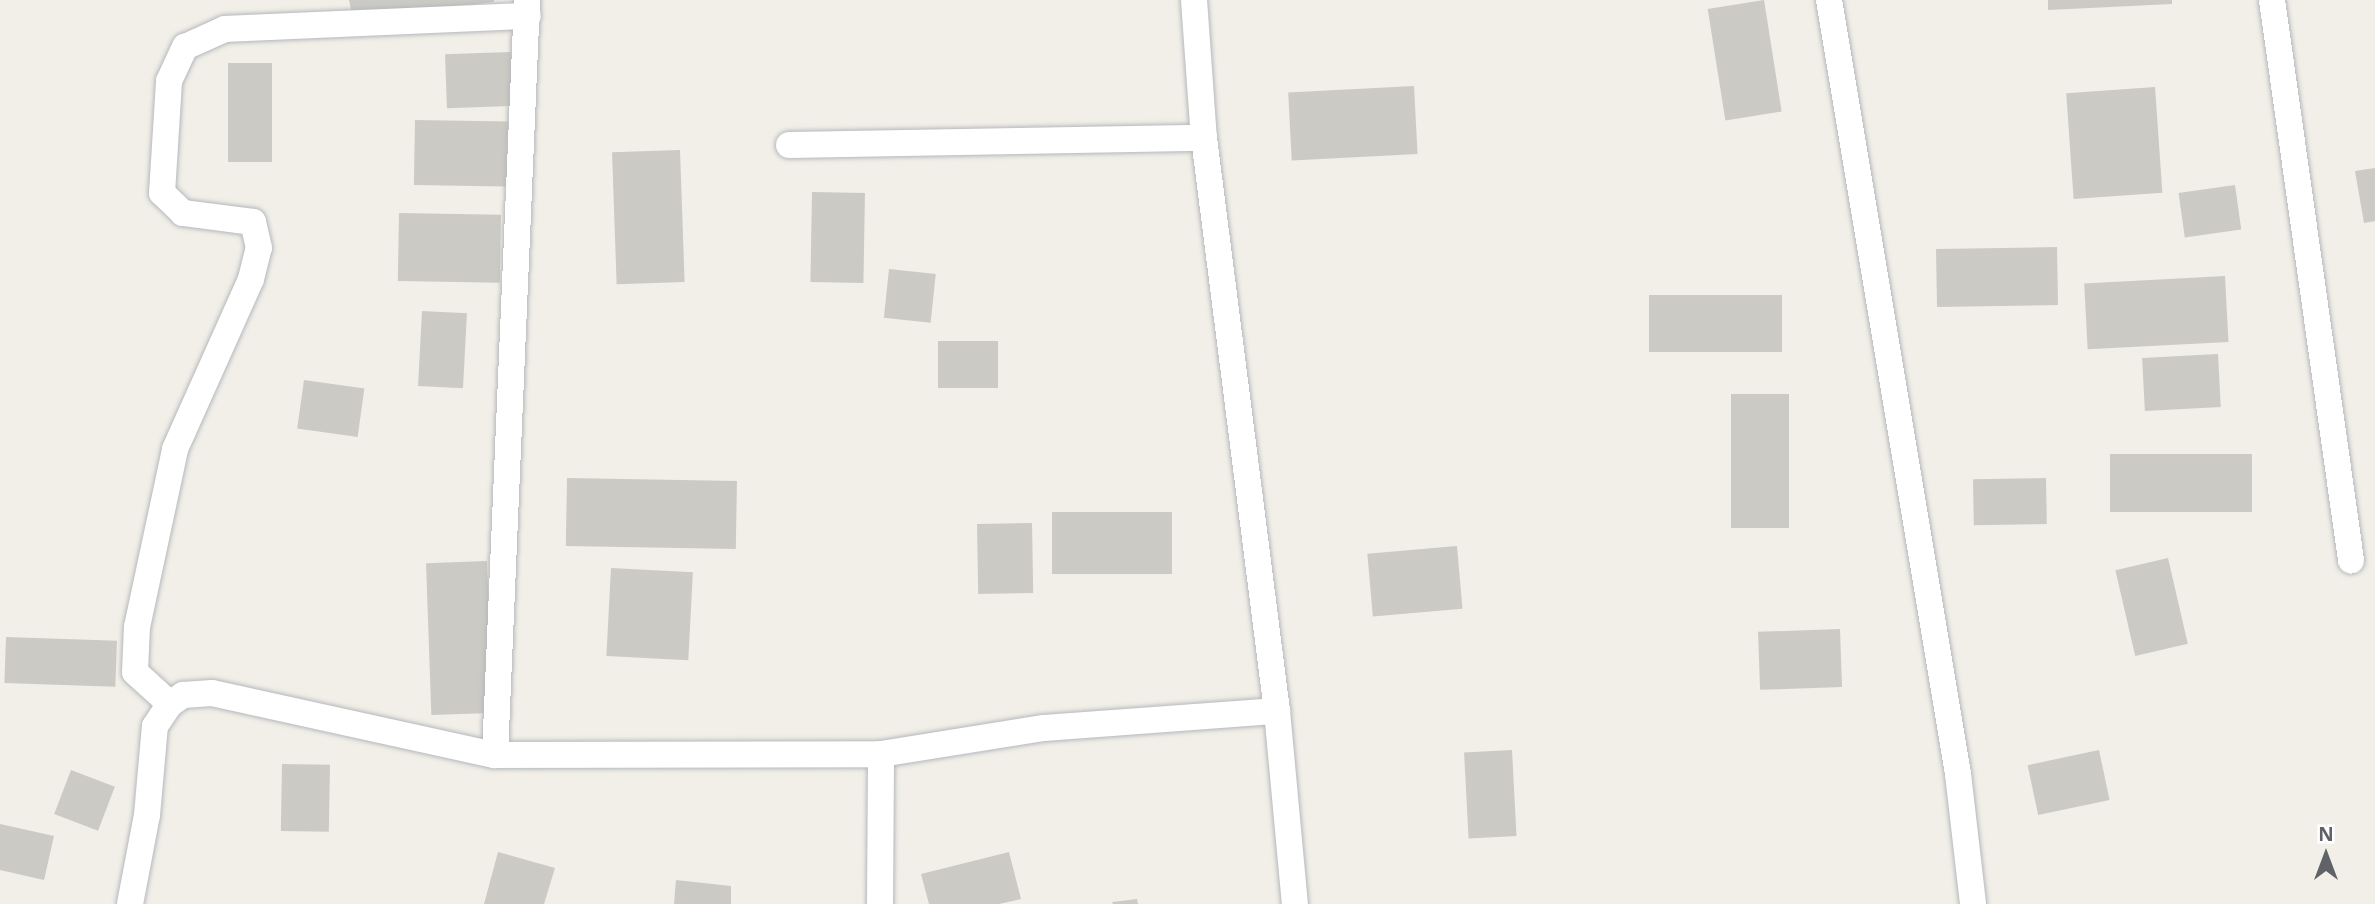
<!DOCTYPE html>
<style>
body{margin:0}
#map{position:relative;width:2375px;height:904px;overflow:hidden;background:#f1efe8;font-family:"Noto Sans",sans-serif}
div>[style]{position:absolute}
.building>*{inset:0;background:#cccac5;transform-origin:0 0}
.roads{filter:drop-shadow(0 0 2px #b5b8bc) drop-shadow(0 0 2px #b5b8bc)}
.minor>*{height:26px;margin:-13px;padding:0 13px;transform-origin:13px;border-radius:13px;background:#fff}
span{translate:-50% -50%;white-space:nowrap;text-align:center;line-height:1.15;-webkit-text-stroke:5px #fff;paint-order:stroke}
.north{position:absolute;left:2291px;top:820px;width:70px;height:70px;-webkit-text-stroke:5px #fff;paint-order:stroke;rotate:0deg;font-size:19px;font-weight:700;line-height:28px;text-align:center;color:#5f6368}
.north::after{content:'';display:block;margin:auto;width:24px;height:32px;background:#5f6368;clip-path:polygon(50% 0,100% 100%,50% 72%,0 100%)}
</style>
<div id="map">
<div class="building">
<i style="clip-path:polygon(349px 0,494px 0,494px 2px,353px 18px)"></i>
<i style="left:1764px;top:0;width:113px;height:57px;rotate:81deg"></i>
<i style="clip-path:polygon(2048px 0,2172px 0,2172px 4px,2048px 10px)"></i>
<i style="left:511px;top:52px;width:54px;height:66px;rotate:88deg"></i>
<i style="left:228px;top:63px;width:44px;height:99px"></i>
<i style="left:1414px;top:86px;width:68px;height:126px;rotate:87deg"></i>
<i style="left:2155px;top:87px;width:106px;height:89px;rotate:86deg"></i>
<i style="left:415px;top:120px;width:93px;height:65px;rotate:1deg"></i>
<i style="left:680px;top:150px;width:132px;height:68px;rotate:88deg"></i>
<i style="clip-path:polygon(2375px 168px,2375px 221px,2364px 223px,2355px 171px)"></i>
<i style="left:2235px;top:185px;width:45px;height:57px;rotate:82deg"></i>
<i style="left:812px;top:192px;width:53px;height:90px;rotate:1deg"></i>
<i style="left:399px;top:213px;width:102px;height:68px;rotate:1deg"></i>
<i style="left:2057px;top:247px;width:58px;height:121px;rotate:89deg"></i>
<i style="left:889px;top:269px;width:47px;height:49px;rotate:6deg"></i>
<i style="left:2225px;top:276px;width:66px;height:141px;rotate:87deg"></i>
<i style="left:1782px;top:295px;width:57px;height:133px;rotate:90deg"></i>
<i style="left:422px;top:311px;width:45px;height:75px;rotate:3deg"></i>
<i style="left:938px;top:341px;width:60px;height:47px"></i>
<i style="left:2218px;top:354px;width:53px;height:76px;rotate:87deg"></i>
<i style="left:304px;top:380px;width:61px;height:49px;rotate:8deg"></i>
<i style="left:1731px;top:394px;width:58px;height:134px"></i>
<i style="left:2252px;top:454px;width:58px;height:142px;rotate:90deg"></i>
<i style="left:567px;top:478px;width:170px;height:68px;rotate:1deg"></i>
<i style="left:2046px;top:478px;width:46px;height:73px;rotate:89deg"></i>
<i style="left:1052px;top:512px;width:120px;height:62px"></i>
<i style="left:1032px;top:523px;width:70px;height:55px;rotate:89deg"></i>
<i style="left:1457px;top:546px;width:63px;height:90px;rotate:85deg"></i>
<i style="left:2168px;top:558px;width:88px;height:54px;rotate:77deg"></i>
<i style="left:487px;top:561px;width:152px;height:61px;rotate:88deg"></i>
<i style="left:611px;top:568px;width:82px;height:88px;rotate:3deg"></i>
<i style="left:1840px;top:629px;width:58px;height:82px;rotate:88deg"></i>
<i style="left:6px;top:637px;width:111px;height:46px;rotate:2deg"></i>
<i style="left:1512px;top:750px;width:86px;height:48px;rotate:87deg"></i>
<i style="left:2099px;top:750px;width:51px;height:73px;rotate:78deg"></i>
<i style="left:282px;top:764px;width:48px;height:67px;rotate:1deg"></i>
<i style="left:71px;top:770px;width:47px;height:47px;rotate:21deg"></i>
<i style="clip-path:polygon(0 824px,54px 836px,44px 880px,0 870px)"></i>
<i style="clip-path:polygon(498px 852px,555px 868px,544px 904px,484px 904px)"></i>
<i style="clip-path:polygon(1009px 852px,1021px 899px,999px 904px,929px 904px,921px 874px)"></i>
<i style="clip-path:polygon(676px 880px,731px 886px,731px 904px,674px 904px)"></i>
<i style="clip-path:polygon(1137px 899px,1138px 904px,1113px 904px,1112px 902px)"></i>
</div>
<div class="roads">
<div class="minor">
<i style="left:1194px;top:0;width:138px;rotate:85.9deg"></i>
<i style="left:1204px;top:138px;width:578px;rotate:82.74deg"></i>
<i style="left:1277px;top:711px;width:194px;rotate:84.7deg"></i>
<i style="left:1829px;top:0;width:785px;rotate:80.54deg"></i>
<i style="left:1958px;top:774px;width:131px;rotate:83.4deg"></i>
<i style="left:2272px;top:0;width:566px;rotate:81.97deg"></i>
<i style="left:789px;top:145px;width:415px;rotate:-1deg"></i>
<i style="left:170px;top:704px;width:47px;rotate:-137.6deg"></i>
<i style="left:135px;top:672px;width:45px;rotate:-87.5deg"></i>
<i style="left:137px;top:627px;width:182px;rotate:-77.9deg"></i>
<i style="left:175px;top:449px;width:186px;rotate:-65.9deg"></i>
<i style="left:251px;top:279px;width:32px;rotate:-76deg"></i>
<i style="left:259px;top:248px;width:27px;rotate:-103deg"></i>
<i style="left:253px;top:222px;width:71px;rotate:-172.7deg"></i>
<i style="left:183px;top:213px;width:29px;rotate:-136deg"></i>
<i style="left:162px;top:193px;width:112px;rotate:-86.4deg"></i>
<i style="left:169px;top:81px;width:38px;rotate:-65deg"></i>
<i style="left:185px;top:47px;width:44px;rotate:-24.2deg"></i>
<i style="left:225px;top:29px;width:303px;rotate:-2.5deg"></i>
<i style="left:495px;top:755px;width:756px;rotate:-87.57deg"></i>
<i style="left:130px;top:904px;width:91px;rotate:-79.2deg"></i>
<i style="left:147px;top:815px;width:89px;rotate:-84.9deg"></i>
<i style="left:155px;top:726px;width:27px;rotate:-56deg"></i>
<i style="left:170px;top:704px;width:16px;rotate:-35deg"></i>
<i style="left:183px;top:695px;width:29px;rotate:-4deg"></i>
<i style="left:212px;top:693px;width:290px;rotate:12.4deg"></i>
<i style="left:495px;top:755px;width:386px;rotate:-0.1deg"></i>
<i style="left:881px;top:754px;width:165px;rotate:-9.1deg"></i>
<i style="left:1044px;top:728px;width:234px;rotate:-4.2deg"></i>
<i style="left:880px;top:904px;width:150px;rotate:-89.6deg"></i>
</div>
</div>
<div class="north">N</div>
</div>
